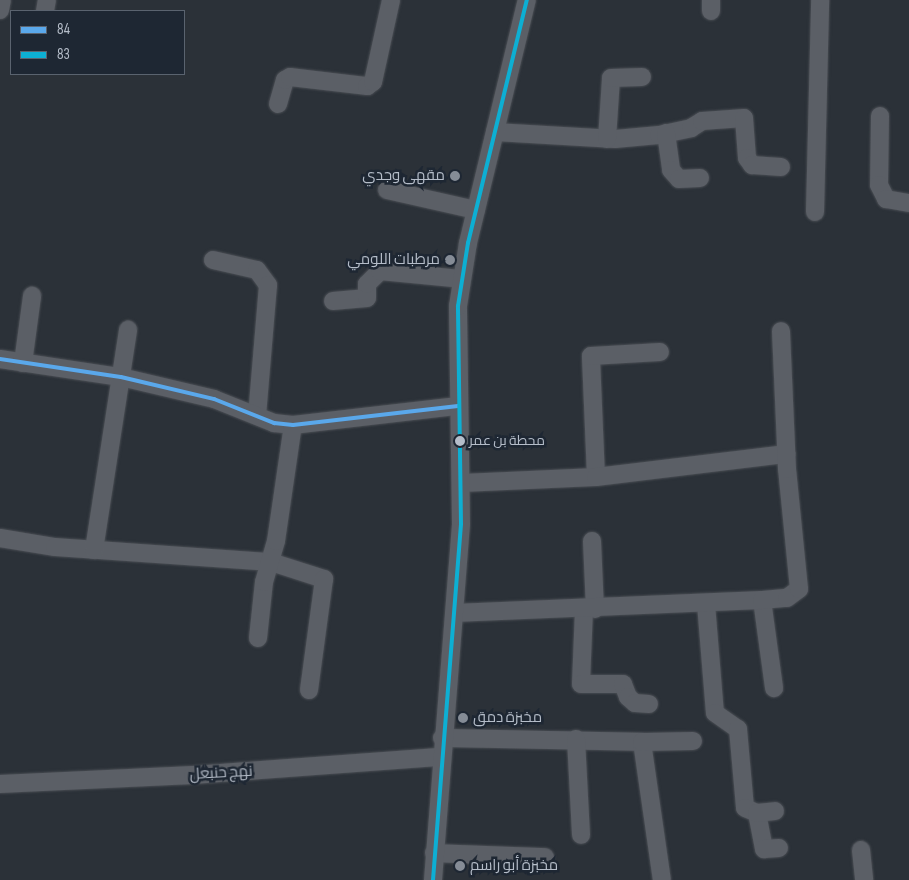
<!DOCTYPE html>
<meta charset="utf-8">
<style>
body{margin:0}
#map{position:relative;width:909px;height:880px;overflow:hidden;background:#2b3138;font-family:"Sofia Sans Condensed",Cairo,sans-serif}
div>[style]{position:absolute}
.roads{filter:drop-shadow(0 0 1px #494d53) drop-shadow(0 0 1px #494d53)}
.minor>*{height:18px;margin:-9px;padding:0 9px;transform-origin:9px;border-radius:9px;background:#5b5f66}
.bus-1>*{height:4px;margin:-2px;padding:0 2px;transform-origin:2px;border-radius:2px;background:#5aa8eb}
.bus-2>*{height:4px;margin:-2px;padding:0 2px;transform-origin:2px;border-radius:2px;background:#0dafd3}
.dots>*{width:14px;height:14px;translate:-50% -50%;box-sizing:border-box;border:2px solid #1e2733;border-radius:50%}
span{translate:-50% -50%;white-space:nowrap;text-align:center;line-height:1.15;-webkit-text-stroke:5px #1e2733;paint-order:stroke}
.bus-label{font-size:14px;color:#b5bdc9}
.left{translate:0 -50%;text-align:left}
.poi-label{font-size:15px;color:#b5bdc9}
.right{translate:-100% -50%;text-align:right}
.street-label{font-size:15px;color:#b5bdc9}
.legend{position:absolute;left:10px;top:10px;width:175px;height:65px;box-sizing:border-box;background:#1e2733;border:1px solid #5a636f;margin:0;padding:6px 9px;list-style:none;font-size:15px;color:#b5bdc9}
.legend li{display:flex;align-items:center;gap:10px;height:25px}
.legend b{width:25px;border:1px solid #5a636f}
</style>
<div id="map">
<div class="roads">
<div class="minor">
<i style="left:711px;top:0;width:11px;rotate:90deg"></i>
<i style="left:0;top:10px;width:10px;rotate:-79deg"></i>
<i style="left:45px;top:11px;width:11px;rotate:-80deg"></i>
<i style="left:278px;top:104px;width:25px;rotate:-74deg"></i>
<i style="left:285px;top:80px;width:6px;rotate:-31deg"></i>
<i style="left:290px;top:77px;width:78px;rotate:6.7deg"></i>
<i style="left:367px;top:86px;width:7px;rotate:-34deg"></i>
<i style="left:373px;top:82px;width:84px;rotate:-77.6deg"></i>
<i style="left:880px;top:116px;width:69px;rotate:90.8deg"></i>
<i style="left:879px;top:185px;width:16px;rotate:63deg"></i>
<i style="left:886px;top:199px;width:23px;rotate:10deg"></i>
<i style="left:495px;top:132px;width:120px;rotate:3.3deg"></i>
<i style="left:615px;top:139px;width:44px;rotate:-5.2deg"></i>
<i style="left:659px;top:135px;width:33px;rotate:-12deg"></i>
<i style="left:691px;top:128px;width:13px;rotate:-32deg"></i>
<i style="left:702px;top:121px;width:42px;rotate:-4.1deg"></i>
<i style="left:744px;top:118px;width:40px;rotate:85.7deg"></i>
<i style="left:747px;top:158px;width:9px;rotate:54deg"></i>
<i style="left:752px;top:165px;width:29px;rotate:4deg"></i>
<i style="left:666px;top:133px;width:37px;rotate:82deg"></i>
<i style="left:671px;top:170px;width:12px;rotate:48deg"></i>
<i style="left:679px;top:179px;width:21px;rotate:-3deg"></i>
<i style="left:607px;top:139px;width:61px;rotate:-86.2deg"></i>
<i style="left:611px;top:78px;width:31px;rotate:-2deg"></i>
<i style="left:387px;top:190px;width:91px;rotate:12.7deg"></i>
<i style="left:815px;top:212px;width:212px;rotate:-88.6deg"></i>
<i style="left:213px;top:260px;width:45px;rotate:12.8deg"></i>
<i style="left:257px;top:270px;width:19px;rotate:54deg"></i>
<i style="left:268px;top:285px;width:131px;rotate:94.8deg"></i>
<i style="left:333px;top:301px;width:34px;rotate:-5deg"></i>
<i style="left:367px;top:298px;width:14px;rotate:-90deg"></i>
<i style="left:367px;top:284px;width:18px;rotate:-45deg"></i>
<i style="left:380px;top:271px;width:81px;rotate:5.6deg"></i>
<i style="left:0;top:359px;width:122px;rotate:8.5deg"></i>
<i style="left:121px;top:377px;width:96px;rotate:13.3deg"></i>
<i style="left:214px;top:399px;width:65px;rotate:21.8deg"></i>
<i style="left:274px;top:423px;width:19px;rotate:6deg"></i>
<i style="left:293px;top:425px;width:166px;rotate:-6.6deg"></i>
<i style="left:23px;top:363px;width:68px;rotate:-82.3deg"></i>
<i style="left:596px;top:477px;width:121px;rotate:-92.4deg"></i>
<i style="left:591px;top:356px;width:69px;rotate:-3.3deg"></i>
<i style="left:462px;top:483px;width:134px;rotate:-2.6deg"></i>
<i style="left:596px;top:477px;width:192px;rotate:-6.9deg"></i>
<i style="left:0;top:538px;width:56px;rotate:9.3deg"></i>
<i style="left:55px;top:547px;width:217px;rotate:4deg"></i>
<i style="left:271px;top:562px;width:56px;rotate:17.8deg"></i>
<i style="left:324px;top:579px;width:112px;rotate:97.7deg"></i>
<i style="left:592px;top:541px;width:68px;rotate:87.5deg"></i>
<i style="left:94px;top:550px;width:223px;rotate:-81.2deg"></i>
<i style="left:762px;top:600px;width:89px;rotate:82.2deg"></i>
<i style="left:706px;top:604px;width:109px;rotate:85.3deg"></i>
<i style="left:715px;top:713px;width:28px;rotate:35deg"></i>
<i style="left:738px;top:729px;width:79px;rotate:84.9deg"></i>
<i style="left:745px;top:808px;width:13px;rotate:23deg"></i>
<i style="left:757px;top:813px;width:37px;rotate:79deg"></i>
<i style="left:764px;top:849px;width:15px;rotate:-4deg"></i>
<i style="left:584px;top:609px;width:75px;rotate:92.3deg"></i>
<i style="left:581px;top:684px;width:42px"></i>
<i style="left:623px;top:684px;width:14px;rotate:69deg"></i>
<i style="left:628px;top:697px;width:9px;rotate:41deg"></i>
<i style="left:635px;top:703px;width:14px;rotate:4deg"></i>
<i style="left:454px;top:613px;width:308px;rotate:-2.4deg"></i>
<i style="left:762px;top:600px;width:25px;rotate:-5deg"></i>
<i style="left:787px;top:598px;width:15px;rotate:-37deg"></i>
<i style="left:799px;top:589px;width:121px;rotate:-95.7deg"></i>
<i style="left:787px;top:469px;width:138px;rotate:-92.5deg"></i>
<i style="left:258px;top:638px;width:56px;rotate:-83.9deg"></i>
<i style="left:264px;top:582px;width:43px;rotate:-73.7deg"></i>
<i style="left:276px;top:541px;width:117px;rotate:-81.7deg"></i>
<i style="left:442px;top:738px;width:200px;rotate:1.1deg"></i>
<i style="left:642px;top:742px;width:139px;rotate:81.8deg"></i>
<i style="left:576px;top:739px;width:96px;rotate:87deg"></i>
<i style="left:642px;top:742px;width:51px;rotate:-1.1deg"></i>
<i style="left:0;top:784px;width:193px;rotate:-2.7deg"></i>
<i style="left:193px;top:775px;width:249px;rotate:-4.2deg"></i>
<i style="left:757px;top:813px;width:18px;rotate:-6deg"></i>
<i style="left:861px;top:850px;width:30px;rotate:84deg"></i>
<i style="left:434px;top:853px;width:111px;rotate:2.1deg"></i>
<i style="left:433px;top:880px;width:357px;rotate:-85.5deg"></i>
<i style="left:461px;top:524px;width:218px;rotate:-90.8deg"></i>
<i style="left:458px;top:306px;width:64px;rotate:-81deg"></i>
<i style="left:468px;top:243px;width:250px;rotate:-76.4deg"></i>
</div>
</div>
<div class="bus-1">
<i style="left:0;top:359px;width:122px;rotate:8.5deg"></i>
<i style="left:121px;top:377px;width:96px;rotate:13.3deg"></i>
<i style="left:214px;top:399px;width:65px;rotate:21.8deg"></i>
<i style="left:274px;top:423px;width:19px;rotate:6deg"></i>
<i style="left:293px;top:425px;width:166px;rotate:-6.6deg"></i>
</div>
<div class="bus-2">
<i style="left:433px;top:880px;width:357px;rotate:-85.5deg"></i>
<i style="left:461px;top:524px;width:218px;rotate:-90.8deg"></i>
<i style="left:458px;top:306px;width:64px;rotate:-81deg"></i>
<i style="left:468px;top:243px;width:250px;rotate:-76.4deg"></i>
</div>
<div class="dots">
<i style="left:455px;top:176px;background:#858c96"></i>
<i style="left:450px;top:260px;background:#858c96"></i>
<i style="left:460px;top:441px;background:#b5bdc9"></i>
<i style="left:463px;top:718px;background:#858c96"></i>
<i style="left:460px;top:866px;background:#858c96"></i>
</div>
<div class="bus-label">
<span class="left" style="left:469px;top:441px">محطة بن عمر</span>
</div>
<div class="poi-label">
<span class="right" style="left:445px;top:176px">مقهى وجدي</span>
<span class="right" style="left:440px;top:260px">مرطبات اللومي</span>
<span class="left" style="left:473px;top:718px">مخبزة دمق</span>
<span class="left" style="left:470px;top:866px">مخبزة أبو راسم</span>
</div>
<div class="street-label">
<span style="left:221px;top:773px;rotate:-3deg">نهج حنبعل</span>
</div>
<ul class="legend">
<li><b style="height:6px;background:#5aa8eb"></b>84</li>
<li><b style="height:6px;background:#0dafd3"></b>83</li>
</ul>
</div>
